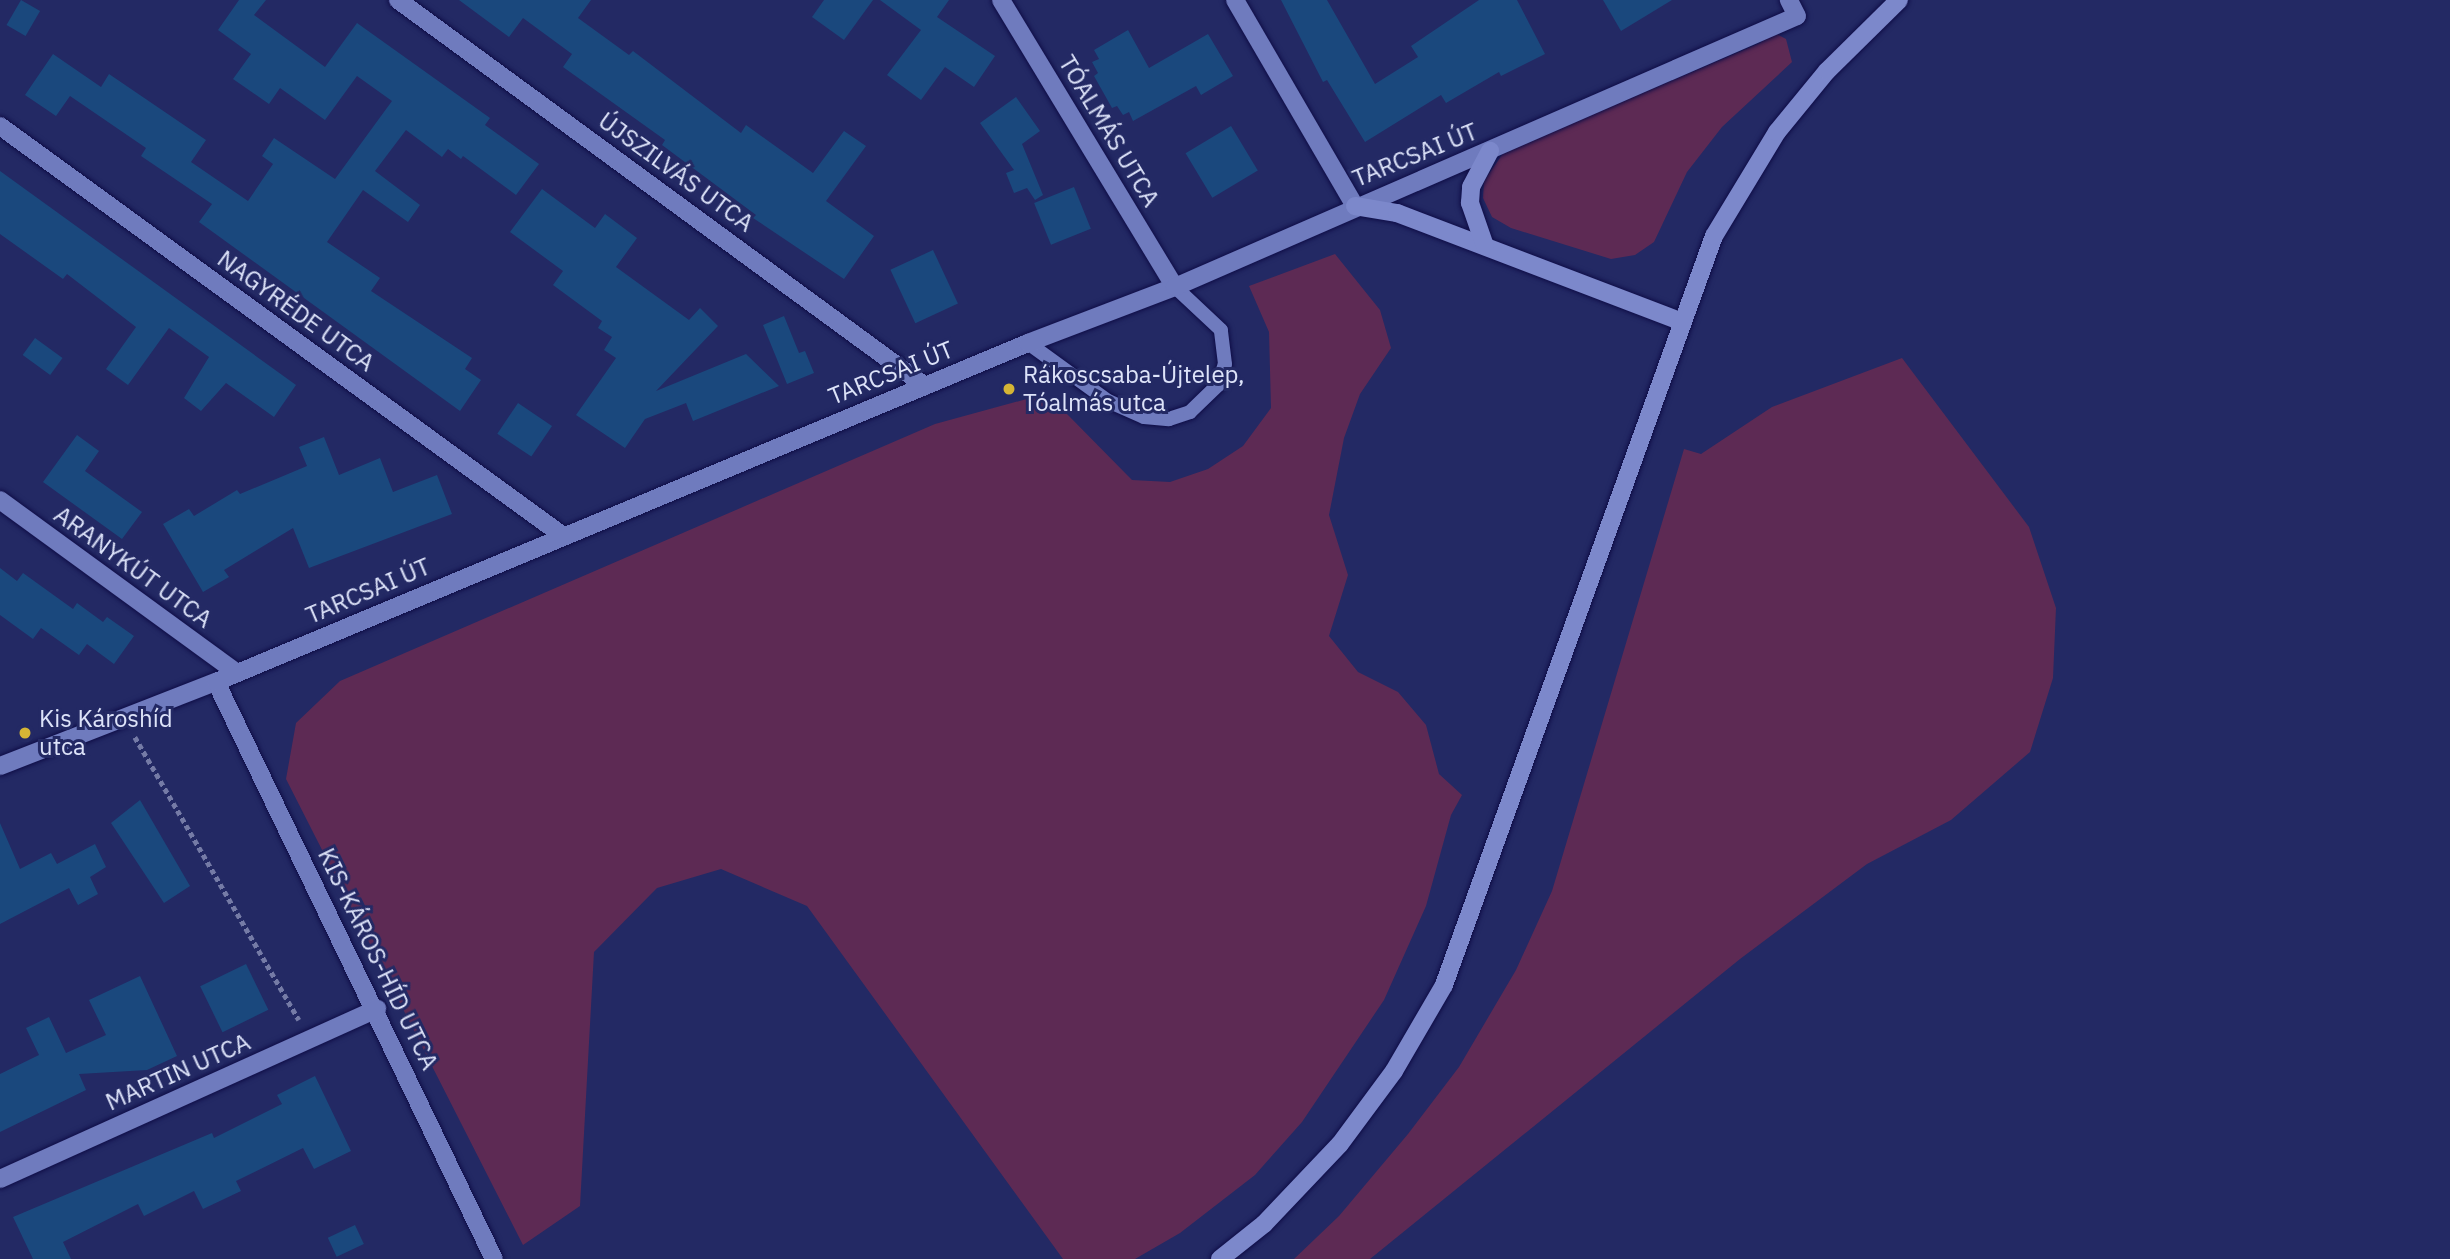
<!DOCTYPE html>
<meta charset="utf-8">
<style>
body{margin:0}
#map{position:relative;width:2450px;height:1259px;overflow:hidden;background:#232964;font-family:"IBM Plex Sans",sans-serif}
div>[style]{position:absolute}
.green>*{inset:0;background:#5d2a54}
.building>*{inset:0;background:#1a487d;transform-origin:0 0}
.path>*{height:4.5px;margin-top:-2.25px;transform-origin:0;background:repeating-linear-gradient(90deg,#757ba6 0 5px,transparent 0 8.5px)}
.roads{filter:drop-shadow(0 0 2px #0f0d47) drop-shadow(0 0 2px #0f0d47)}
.lane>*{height:14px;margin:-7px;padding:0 7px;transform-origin:7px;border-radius:7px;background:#6f7bbe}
.street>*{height:18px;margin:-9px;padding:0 9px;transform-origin:9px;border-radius:9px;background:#6f7bbe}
.secondary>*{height:18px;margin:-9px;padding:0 9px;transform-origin:9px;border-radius:9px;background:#7c88cb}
.dots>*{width:19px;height:19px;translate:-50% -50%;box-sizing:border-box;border:4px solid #232964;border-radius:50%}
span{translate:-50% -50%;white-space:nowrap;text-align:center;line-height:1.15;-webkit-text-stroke:6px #232964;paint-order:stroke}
.street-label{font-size:24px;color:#dde3f9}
.poi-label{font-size:24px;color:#dde3f9}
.left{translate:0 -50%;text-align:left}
</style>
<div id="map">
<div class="green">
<i style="clip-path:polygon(1773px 32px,1786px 39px,1792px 62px,1722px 127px,1687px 172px,1654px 242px,1635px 255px,1611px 259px,1511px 228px,1492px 217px,1483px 198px,1484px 181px,1504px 152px,1760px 43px)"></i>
<i style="clip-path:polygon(1335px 254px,1380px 310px,1391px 348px,1360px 394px,1344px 438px,1329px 515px,1348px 575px,1329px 636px,1358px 672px,1398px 692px,1426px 725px,1439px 774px,1462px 795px,1451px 815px,1426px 906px,1384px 1000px,1302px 1122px,1255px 1175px,1180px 1233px,1135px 1259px,1063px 1259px,807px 906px,721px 869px,657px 888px,594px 952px,580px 1206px,523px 1245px,286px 779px,296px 723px,340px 681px,935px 424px,1034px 397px,1067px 414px,1132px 480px,1170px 482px,1208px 469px,1243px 446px,1271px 408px,1269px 332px,1249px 286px)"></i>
<i style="clip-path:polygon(1902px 358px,2029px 527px,2056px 608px,2053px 678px,2030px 752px,1951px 820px,1867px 864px,1740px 959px,1370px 1259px,1294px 1259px,1339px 1216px,1408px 1134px,1459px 1067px,1516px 970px,1552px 891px,1684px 449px,1701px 454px,1772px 407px)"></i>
</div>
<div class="building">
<i style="left:21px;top:0;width:22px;height:29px;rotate:30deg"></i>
<i style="clip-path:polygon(239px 0,266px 0,254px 15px,325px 67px,357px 23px,490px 118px,485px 125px,539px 164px,516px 195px,463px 156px,461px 159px,448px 149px,442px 157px,406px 130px,375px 171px,420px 205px,408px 222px,363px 190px,327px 242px,380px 278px,371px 291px,472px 358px,465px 369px,481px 380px,460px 411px,199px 222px,212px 204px,141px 156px,146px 148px,70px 96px,56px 116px,25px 95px,53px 54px,101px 87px,109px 74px,206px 140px,191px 162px,248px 201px,273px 164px,262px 156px,274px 138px,335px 179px,392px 101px,357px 76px,325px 120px,280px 88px,269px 104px,233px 79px,251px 54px,218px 30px)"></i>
<i style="clip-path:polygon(459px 0,591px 0,578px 18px,629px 55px,633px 51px,741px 133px,746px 125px,813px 173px,844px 131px,866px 146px,826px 201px,874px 236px,844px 279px,753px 218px,756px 215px,662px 145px,665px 140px,563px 67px,572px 54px,523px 18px,509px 37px)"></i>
<i style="clip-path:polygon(824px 0,873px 0,844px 40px,812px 17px)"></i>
<i style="clip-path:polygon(880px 0,949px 0,937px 17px,995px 56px,974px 87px,945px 67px,921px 100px,887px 75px,921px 30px)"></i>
<i style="clip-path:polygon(1281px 0,1327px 0,1375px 84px,1418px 57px,1411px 46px,1479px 0,1517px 0,1545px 54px,1501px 76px,1499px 72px,1446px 103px,1441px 95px,1365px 142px,1327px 80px,1323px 82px)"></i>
<i style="clip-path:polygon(1603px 0,1672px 0,1621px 31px)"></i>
<i style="clip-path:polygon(1128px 30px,1149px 68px,1208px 34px,1233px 76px,1201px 95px,1196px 86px,1133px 121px,1129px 112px,1123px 115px,1117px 106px,1112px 108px,1094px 76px,1098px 73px,1092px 62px,1099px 59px,1094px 50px)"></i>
<i style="clip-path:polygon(1016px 97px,1040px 131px,1022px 144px,1043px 195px,1035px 200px,1027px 188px,1014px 193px,1006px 173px,1014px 170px,980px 123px)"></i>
<i style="left:1231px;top:126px;width:52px;height:53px;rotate:59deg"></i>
<i style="clip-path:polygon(0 171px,296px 385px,274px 417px,226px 383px,201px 411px,184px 398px,209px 357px,169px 328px,128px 385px,106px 369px,136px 327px,67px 274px,63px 279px,0 234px)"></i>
<i style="left:1074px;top:187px;width:45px;height:43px;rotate:68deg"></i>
<i style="clip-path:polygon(542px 189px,595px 228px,605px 214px,637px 238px,616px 267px,689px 320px,700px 308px,718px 326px,656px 391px,746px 354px,779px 386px,693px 421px,686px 403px,645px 419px,625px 448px,576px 415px,616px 358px,604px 350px,612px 337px,598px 328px,602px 321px,553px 285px,563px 271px,510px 232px)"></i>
<i style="left:933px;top:250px;width:59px;height:47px;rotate:65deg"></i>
<i style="clip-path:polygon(784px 316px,799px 353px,805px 351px,814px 373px,787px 384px,763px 325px)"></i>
<i style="left:35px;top:338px;width:34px;height:21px;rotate:36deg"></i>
<i style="left:518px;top:403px;width:41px;height:37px;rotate:34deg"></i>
<i style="clip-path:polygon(77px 435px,99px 451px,85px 471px,142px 512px,122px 539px,43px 482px)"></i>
<i style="clip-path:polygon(324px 437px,339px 475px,380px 458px,393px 492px,437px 475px,452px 514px,309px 568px,293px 528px,224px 570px,229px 577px,203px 592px,163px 524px,189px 509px,194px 516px,237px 490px,240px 494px,307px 466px,299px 447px)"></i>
<i style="clip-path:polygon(0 568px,17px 581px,23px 573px,73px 609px,77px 603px,103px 622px,107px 617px,134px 636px,114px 664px,87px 644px,79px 655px,41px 628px,33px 639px,0 615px)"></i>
<i style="clip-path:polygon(140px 800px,190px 886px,164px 903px,111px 823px)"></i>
<i style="clip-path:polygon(0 823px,20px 869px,51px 853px,57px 864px,95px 844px,106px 867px,90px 877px,98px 894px,78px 905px,69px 888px,0 924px)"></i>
<i style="left:246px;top:964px;width:51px;height:51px;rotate:64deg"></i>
<i style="clip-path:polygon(140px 976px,177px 1056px,147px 1070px,79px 1074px,86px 1090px,0 1132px,0 1074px,39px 1055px,26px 1028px,49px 1017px,66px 1053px,106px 1035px,89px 1000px)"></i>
<i style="clip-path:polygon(315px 1076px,351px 1151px,314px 1169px,303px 1148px,236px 1181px,241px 1191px,203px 1209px,194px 1191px,144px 1216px,138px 1204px,63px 1242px,71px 1259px,33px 1259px,13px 1217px,212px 1133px,214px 1138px,282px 1104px,277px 1095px)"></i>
<i style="left:355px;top:1225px;width:21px;height:30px;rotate:65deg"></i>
</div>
<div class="path">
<i style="left:135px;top:737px;width:327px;rotate:59.9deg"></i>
</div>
<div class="roads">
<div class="lane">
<i style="left:1028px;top:343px;width:99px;rotate:35.9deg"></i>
<i style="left:1108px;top:401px;width:39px;rotate:24deg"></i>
<i style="left:1144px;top:417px;width:25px;rotate:5deg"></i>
<i style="left:1169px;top:419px;width:22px;rotate:-18deg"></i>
<i style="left:1190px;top:412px;width:39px;rotate:-44deg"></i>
<i style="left:1218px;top:385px;width:22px;rotate:-72deg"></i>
<i style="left:1225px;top:364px;width:34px;rotate:-97deg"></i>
<i style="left:1221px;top:330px;width:63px;rotate:-136.9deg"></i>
</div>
<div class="street">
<i style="left:398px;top:0;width:653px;rotate:36.22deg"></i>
<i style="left:1001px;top:0;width:336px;rotate:58.8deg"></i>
<i style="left:1235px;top:0;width:238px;rotate:59.8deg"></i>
<i style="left:0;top:126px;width:695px;rotate:36.05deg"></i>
<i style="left:0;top:500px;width:293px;rotate:36.1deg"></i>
<i style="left:216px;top:682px;width:640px;rotate:64.28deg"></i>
<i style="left:0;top:766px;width:232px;rotate:-21.3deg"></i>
<i style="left:216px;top:682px;width:880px;rotate:-22.66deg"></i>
<i style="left:1028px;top:343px;width:157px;rotate:-20.9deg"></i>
<i style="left:1175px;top:287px;width:678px;rotate:-23.54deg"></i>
<i style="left:1797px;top:16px;width:18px;rotate:-117deg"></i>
<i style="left:0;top:1179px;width:414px;rotate:-24.3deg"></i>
</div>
<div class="secondary">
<i style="left:1355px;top:206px;width:43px;rotate:9.5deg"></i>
<i style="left:1397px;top:213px;width:303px;rotate:20.9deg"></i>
<i style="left:1485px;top:246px;width:46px;rotate:-109.2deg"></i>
<i style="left:1470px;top:203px;width:16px;rotate:-86deg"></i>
<i style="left:1471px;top:187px;width:41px;rotate:-62.2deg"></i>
<i style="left:1220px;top:1259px;width:56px;rotate:-38.5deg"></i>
<i style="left:1264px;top:1224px;width:110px;rotate:-46.5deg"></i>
<i style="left:1340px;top:1144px;width:91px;rotate:-53.5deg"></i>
<i style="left:1394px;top:1071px;width:99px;rotate:-59.8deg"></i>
<i style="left:1444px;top:985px;width:796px;rotate:-70.18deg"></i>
<i style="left:1714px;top:236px;width:122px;rotate:-58.8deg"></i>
<i style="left:1777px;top:132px;width:79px;rotate:-50.7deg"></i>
<i style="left:1827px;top:71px;width:101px;rotate:-44.6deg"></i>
</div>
</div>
<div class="dots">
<i style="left:1009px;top:389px;background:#d5b535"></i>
<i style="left:25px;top:733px;background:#d5b535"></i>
</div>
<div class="street-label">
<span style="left:1109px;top:131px;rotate:59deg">TÓALMÁS UTCA</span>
<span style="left:1415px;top:155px;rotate:-22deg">TARCSAI ÚT</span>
<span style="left:676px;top:172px;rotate:36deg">ÚJSZILVÁS UTCA</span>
<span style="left:296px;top:311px;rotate:36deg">NAGYRÉDE UTCA</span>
<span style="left:891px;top:373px;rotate:-22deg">TARCSAI ÚT</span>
<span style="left:133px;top:567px;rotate:36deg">ARANYKÚT UTCA</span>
<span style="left:368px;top:591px;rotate:-23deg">TARCSAI ÚT</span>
<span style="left:378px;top:959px;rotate:64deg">KIS-KÁROS-HÍD UTCA</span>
<span style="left:178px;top:1072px;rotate:-24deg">MARTIN UTCA</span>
</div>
<div class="poi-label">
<span class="left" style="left:1023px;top:389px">Rákoscsaba-Újtelep,<br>Tóalmás utca</span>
<span class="left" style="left:39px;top:733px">Kis Károshíd<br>utca</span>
</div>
</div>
